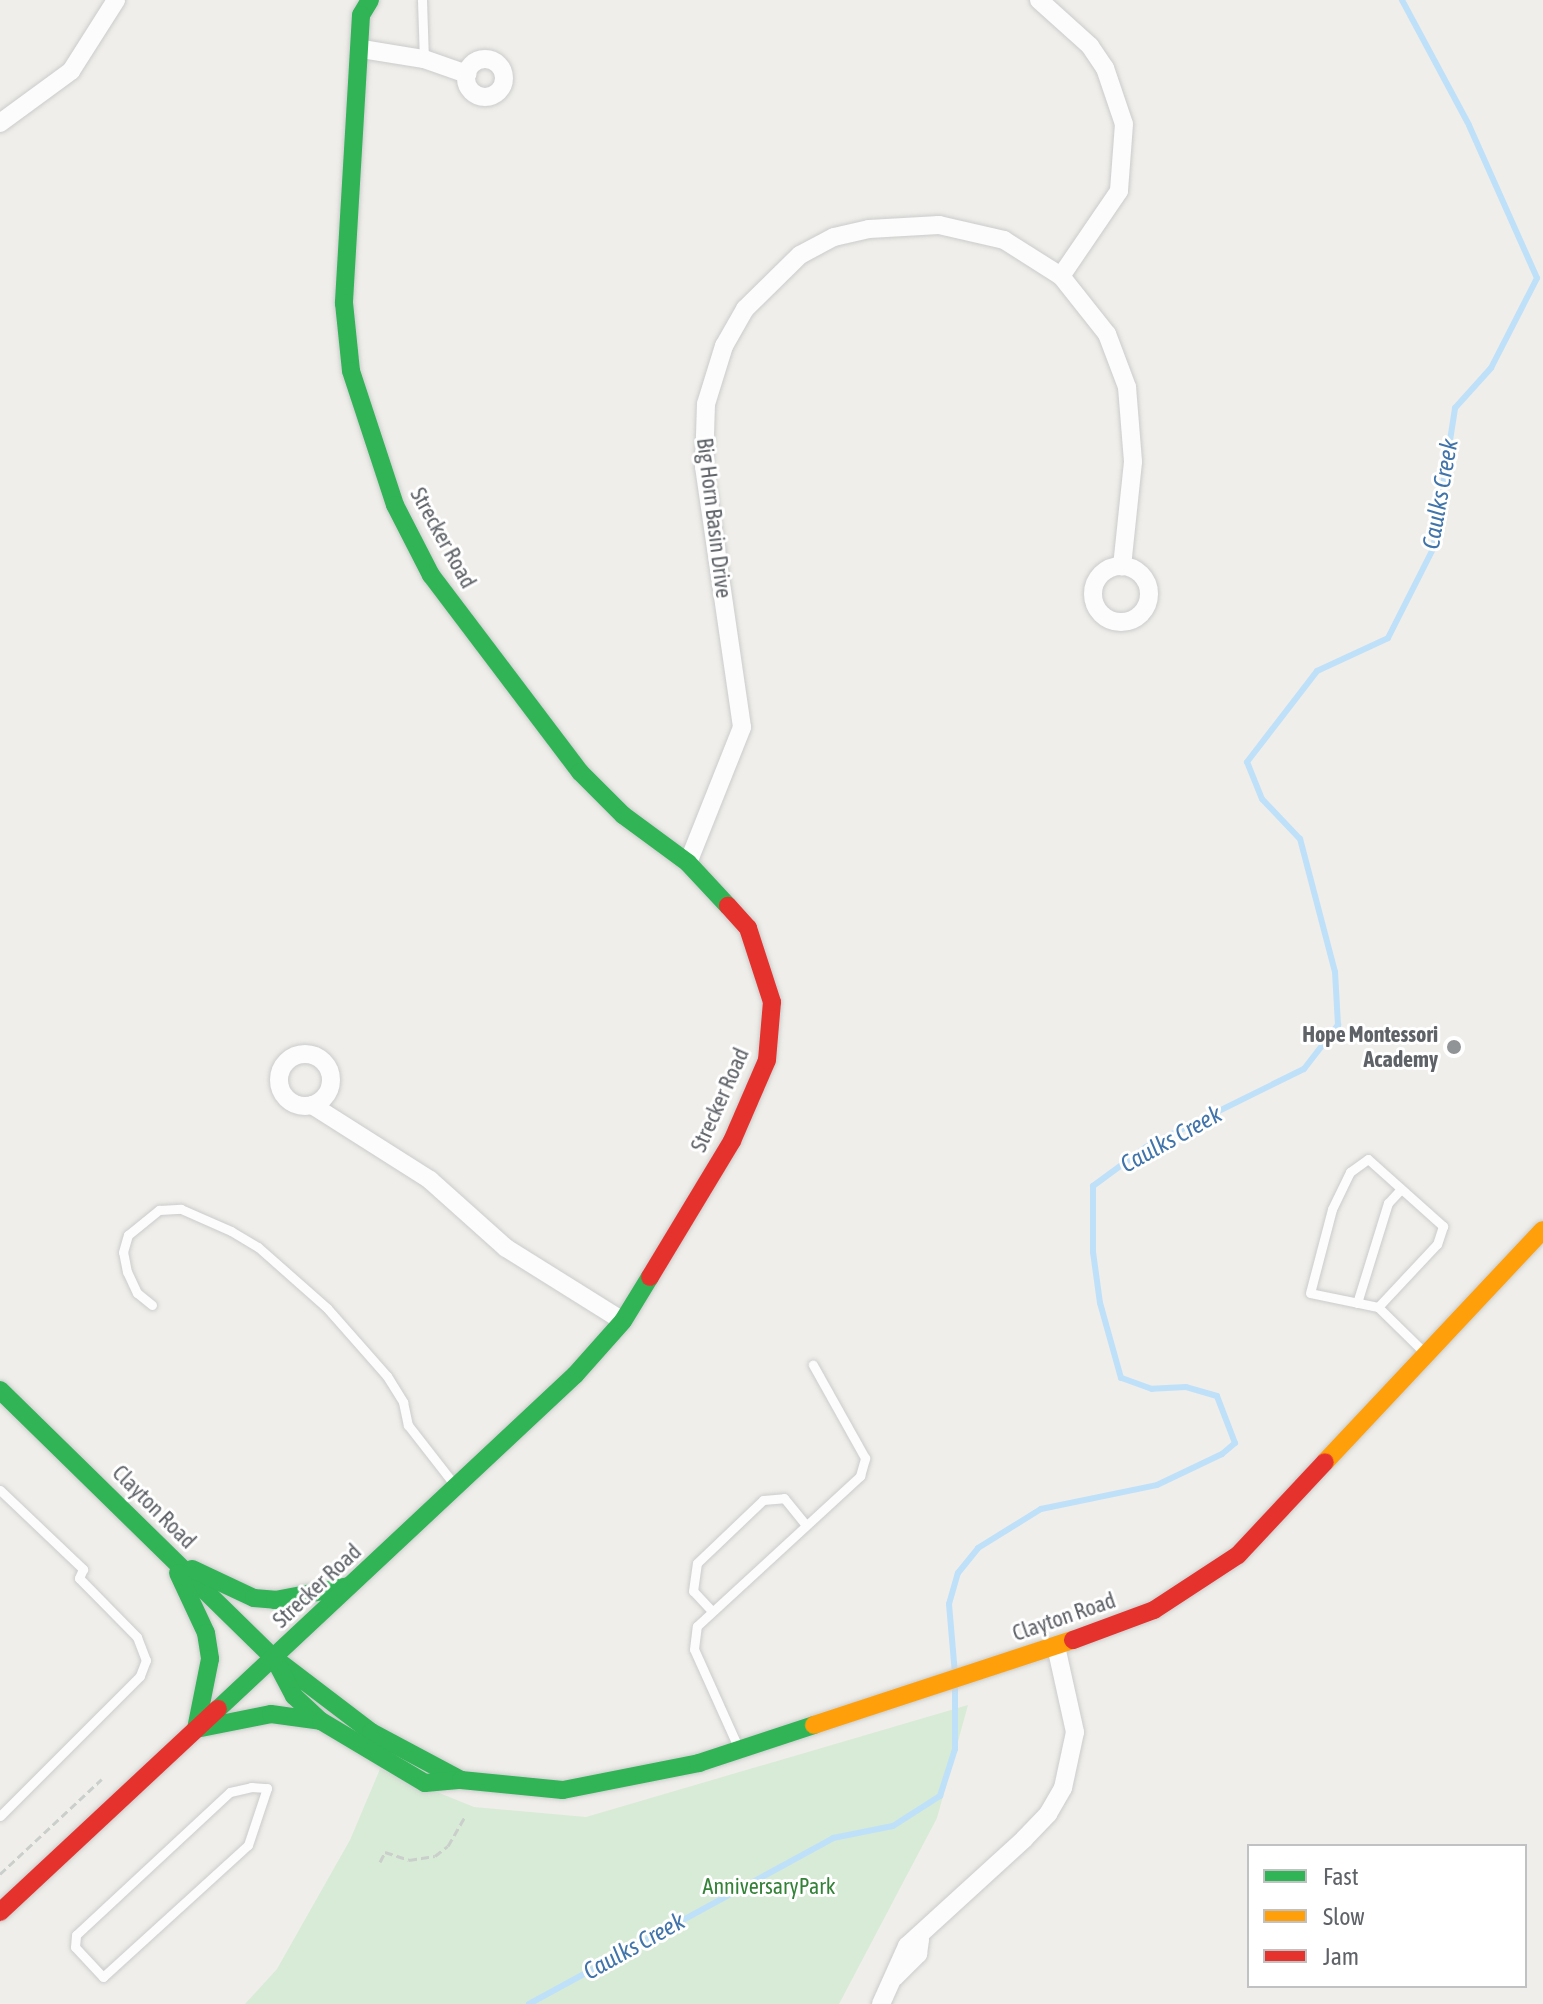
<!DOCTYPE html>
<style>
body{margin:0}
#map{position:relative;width:1543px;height:2004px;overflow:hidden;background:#efeeea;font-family:"Asap Condensed",sans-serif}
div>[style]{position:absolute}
.green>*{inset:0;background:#d8ebd6}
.stream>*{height:6px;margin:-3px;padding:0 3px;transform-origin:3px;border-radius:3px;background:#bfe0f9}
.path>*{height:3px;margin-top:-1.5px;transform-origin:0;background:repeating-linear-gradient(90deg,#cacfcc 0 8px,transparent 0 12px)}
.roads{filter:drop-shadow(0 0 2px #cbcccc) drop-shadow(0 0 2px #cbcccc)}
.lane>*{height:9px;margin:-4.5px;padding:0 4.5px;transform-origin:4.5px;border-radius:4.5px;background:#fdfcfc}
.street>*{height:18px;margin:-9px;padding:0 9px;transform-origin:9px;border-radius:9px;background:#fdfcfc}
.street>.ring{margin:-9px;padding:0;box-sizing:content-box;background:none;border:18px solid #fdfcfc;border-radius:50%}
.fast>*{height:18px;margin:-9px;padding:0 9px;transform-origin:9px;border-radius:9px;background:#30b455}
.slow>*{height:18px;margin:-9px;padding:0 9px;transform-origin:9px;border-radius:9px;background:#ff9f0a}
.jam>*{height:18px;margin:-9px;padding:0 9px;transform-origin:9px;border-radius:9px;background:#e5322d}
.dots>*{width:22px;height:22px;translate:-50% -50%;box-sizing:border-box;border:4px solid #fff;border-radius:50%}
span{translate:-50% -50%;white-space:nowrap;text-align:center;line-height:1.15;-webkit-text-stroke:6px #fff;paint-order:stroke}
.street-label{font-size:22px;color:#5f6368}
.poi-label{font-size:22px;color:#5f6368;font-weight:700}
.right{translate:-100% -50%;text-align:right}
.park-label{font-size:22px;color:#348238}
.water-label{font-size:24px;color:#4174aa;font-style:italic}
.legend{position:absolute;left:1247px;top:1844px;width:280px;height:144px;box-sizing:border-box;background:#fff;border:2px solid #bfc1c3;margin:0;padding:10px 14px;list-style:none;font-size:24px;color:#5f6368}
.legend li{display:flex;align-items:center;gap:16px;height:40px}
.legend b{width:40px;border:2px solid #bfc1c3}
</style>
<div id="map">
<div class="green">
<i style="clip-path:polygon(968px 1705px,937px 1818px,839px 2004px,245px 2004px,277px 1969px,350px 1840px,380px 1769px,474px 1807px,586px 1817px)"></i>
</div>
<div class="stream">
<i style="left:955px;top:1674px;width:70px;rotate:-94.9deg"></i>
<i style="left:949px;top:1604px;width:32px;rotate:-74deg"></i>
<i style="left:958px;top:1573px;width:32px;rotate:-51deg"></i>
<i style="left:978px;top:1548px;width:74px;rotate:-31.8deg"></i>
<i style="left:1041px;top:1509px;width:118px;rotate:-11.7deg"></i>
<i style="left:1157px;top:1485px;width:72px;rotate:-25.5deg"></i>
<i style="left:1222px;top:1454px;width:17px;rotate:-40deg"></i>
<i style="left:1235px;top:1443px;width:50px;rotate:-111deg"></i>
<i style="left:1217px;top:1396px;width:32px;rotate:-164deg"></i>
<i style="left:1186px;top:1387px;width:34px;rotate:177deg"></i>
<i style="left:1152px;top:1389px;width:33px;rotate:-160deg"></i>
<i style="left:1121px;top:1378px;width:78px;rotate:-105.6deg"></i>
<i style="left:1100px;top:1303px;width:51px;rotate:-97.8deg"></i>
<i style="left:1093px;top:1252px;width:66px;rotate:-90deg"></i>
<i style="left:1093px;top:1186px;width:66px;rotate:-36.3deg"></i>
<i style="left:1146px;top:1147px;width:176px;rotate:-26.3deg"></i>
<i style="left:1304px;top:1069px;width:56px;rotate:-52.3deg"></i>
<i style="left:1338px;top:1025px;width:53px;rotate:-93.2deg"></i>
<i style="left:1335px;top:972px;width:138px;rotate:-104.7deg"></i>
<i style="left:1300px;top:839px;width:55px;rotate:-133.5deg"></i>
<i style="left:1262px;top:799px;width:40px;rotate:-112deg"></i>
<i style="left:1247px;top:762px;width:115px;rotate:-52.4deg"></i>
<i style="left:1317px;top:671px;width:78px;rotate:-24.9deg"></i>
<i style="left:1388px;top:638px;width:100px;rotate:-63.2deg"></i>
<i style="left:1433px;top:549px;width:143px;rotate:-81.1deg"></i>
<i style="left:1455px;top:408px;width:54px;rotate:-48deg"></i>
<i style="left:1491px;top:368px;width:101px;rotate:-62.9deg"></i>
<i style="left:1537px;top:278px;width:167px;rotate:-114deg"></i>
<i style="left:1469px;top:125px;width:142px;rotate:-118.2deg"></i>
<i style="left:529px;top:2004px;width:346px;rotate:-28.6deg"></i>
<i style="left:833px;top:1838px;width:61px;rotate:-11.3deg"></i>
<i style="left:893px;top:1826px;width:56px;rotate:-32.6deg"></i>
<i style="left:940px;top:1796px;width:49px;rotate:-72.3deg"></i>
<i style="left:955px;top:1749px;width:64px;rotate:-90deg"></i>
</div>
<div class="path">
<i style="left:380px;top:1862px;width:11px;rotate:-63deg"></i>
<i style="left:385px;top:1852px;width:25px;rotate:18deg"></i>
<i style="left:409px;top:1860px;width:26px;rotate:-9deg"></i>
<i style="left:435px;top:1856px;width:16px;rotate:-38deg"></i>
<i style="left:448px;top:1846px;width:34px;rotate:-60deg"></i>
<i style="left:0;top:1874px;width:139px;rotate:-43deg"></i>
</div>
<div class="roads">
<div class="lane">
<i style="left:422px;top:0;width:59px;rotate:88.1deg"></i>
<i style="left:1357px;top:1303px;width:105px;rotate:-72.8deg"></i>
<i style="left:1388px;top:1203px;width:19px;rotate:-47deg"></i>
<i style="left:152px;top:1305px;width:19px;rotate:-141deg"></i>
<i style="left:137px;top:1293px;width:23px;rotate:-115deg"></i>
<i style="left:127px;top:1272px;width:20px;rotate:-101deg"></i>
<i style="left:123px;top:1252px;width:18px;rotate:-74deg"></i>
<i style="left:128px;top:1235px;width:40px;rotate:-39deg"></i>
<i style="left:159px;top:1210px;width:22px;rotate:-3deg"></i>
<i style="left:181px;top:1209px;width:55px;rotate:23.7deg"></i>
<i style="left:231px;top:1231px;width:31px;rotate:31deg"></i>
<i style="left:258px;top:1247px;width:92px;rotate:41.5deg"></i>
<i style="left:327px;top:1308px;width:91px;rotate:48.6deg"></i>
<i style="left:387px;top:1376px;width:31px;rotate:58deg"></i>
<i style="left:403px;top:1402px;width:24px;rotate:78deg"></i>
<i style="left:408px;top:1425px;width:75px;rotate:52.1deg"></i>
<i style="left:1378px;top:1307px;width:69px;rotate:-168.4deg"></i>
<i style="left:1310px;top:1293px;width:87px;rotate:-75.3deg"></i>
<i style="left:1332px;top:1209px;width:41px;rotate:-64.1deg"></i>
<i style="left:1350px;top:1172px;width:22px;rotate:-36deg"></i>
<i style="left:1368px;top:1159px;width:101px;rotate:41.8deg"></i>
<i style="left:1443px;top:1226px;width:19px;rotate:108deg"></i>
<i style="left:1437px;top:1244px;width:86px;rotate:133.1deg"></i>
<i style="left:1378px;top:1307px;width:66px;rotate:44.4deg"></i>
<i style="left:0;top:1490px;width:115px;rotate:43.6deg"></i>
<i style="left:83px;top:1569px;width:10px;rotate:114deg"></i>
<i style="left:79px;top:1578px;width:83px;rotate:45.5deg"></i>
<i style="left:137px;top:1637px;width:25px;rotate:69deg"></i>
<i style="left:146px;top:1660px;width:17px;rotate:111deg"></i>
<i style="left:140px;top:1676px;width:198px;rotate:135deg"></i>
<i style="left:711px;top:1610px;width:26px;rotate:-133deg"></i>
<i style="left:693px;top:1591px;width:28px;rotate:-82deg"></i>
<i style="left:697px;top:1563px;width:91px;rotate:-43.7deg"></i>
<i style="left:763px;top:1500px;width:21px;rotate:-5deg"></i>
<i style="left:784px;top:1498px;width:33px;rotate:51deg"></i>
<i style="left:738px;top:1747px;width:107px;rotate:-114.2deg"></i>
<i style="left:694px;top:1649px;width:23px;rotate:-83deg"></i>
<i style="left:697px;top:1626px;width:222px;rotate:-42.6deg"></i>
<i style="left:860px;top:1476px;width:19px;rotate:-74deg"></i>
<i style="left:865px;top:1458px;width:107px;rotate:-119.2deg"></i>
<i style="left:251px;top:1787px;width:16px;rotate:4deg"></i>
<i style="left:267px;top:1788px;width:60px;rotate:108.4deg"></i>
<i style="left:248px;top:1845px;width:196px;rotate:137.7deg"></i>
<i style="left:103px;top:1977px;width:41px;rotate:-133deg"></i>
<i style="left:75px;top:1947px;width:12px;rotate:-85deg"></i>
<i style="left:76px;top:1935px;width:210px;rotate:-42.9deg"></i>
<i style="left:230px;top:1792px;width:22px;rotate:-13deg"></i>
</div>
<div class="street">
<i style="left:1039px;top:0;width:69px;rotate:42deg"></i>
<i style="left:1090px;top:46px;width:27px;rotate:56deg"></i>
<i style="left:1105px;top:68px;width:59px;rotate:71.3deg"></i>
<i style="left:1124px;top:124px;width:67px;rotate:94.3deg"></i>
<i style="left:1119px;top:191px;width:103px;rotate:124.3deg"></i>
<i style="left:362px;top:49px;width:63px;rotate:9.2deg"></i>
<i style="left:424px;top:59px;width:46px;rotate:19.2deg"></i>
<i class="ring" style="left:466px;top:59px;width:20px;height:20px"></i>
<i style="left:0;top:123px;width:88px;rotate:-36.2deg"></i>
<i style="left:71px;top:71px;width:84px;rotate:-57.6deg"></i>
<i class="ring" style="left:1093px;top:566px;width:38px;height:38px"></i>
<i style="left:688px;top:863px;width:146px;rotate:-68.3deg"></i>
<i style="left:742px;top:727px;width:263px;rotate:-98.3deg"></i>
<i style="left:704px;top:467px;width:63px;rotate:-88.2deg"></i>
<i style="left:706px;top:404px;width:61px;rotate:-72.8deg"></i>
<i style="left:724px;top:346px;width:43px;rotate:-60.4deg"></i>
<i style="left:745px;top:309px;width:77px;rotate:-44.5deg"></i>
<i style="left:800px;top:255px;width:38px;rotate:-28deg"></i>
<i style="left:834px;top:237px;width:36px;rotate:-13deg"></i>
<i style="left:869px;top:229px;width:70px;rotate:-3.3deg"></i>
<i style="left:939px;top:225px;width:67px;rotate:13deg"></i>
<i style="left:1004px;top:240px;width:67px;rotate:32.3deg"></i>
<i style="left:1061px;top:276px;width:74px;rotate:51.6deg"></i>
<i style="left:1107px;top:334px;width:57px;rotate:69.3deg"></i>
<i style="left:1127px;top:387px;width:75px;rotate:85.4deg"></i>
<i style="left:1133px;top:462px;width:105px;rotate:96deg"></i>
<i class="ring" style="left:279px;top:1054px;width:34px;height:34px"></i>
<i style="left:312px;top:1105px;width:140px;rotate:32.4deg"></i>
<i style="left:430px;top:1180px;width:102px;rotate:41.8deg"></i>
<i style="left:506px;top:1248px;width:138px;rotate:32deg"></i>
<i style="left:895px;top:1977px;width:33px;rotate:-45deg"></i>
<i style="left:918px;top:1954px;width:15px;rotate:-82deg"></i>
<i style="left:881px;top:2004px;width:64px;rotate:-65.9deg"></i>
<i style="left:907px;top:1946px;width:159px;rotate:-42.4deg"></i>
<i style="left:1024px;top:1839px;width:35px;rotate:-46deg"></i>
<i style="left:1048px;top:1814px;width:30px;rotate:-60deg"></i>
<i style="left:1063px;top:1788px;width:57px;rotate:-77.9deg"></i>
<i style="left:1075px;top:1732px;width:88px;rotate:-102.5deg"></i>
</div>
<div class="fast">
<i style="left:370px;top:0;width:17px;rotate:121deg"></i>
<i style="left:361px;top:15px;width:289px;rotate:93.4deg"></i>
<i style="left:344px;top:303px;width:68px;rotate:84.1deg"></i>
<i style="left:351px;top:371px;width:141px;rotate:71.8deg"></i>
<i style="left:395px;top:505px;width:79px;rotate:62.8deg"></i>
<i style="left:431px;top:575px;width:247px;rotate:52.9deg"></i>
<i style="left:580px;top:772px;width:61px;rotate:45deg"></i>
<i style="left:623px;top:815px;width:81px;rotate:36.4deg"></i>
<i style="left:688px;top:863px;width:59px;rotate:47.1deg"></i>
<i style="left:0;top:1390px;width:383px;rotate:44.4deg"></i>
<i style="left:274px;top:1658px;width:122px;rotate:37.3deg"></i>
<i style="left:371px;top:1732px;width:102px;rotate:28.1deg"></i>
<i style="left:192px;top:1569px;width:68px;rotate:25.1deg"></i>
<i style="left:254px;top:1598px;width:21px;rotate:5deg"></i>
<i style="left:275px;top:1600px;width:75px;rotate:-10.7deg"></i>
<i style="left:178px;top:1573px;width:66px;rotate:65deg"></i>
<i style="left:206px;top:1633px;width:26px;rotate:81deg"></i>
<i style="left:210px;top:1659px;width:71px;rotate:101.3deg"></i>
<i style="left:196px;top:1729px;width:76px;rotate:-11.3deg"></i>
<i style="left:271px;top:1714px;width:50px;rotate:8deg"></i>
<i style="left:274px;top:1658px;width:43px;rotate:62.2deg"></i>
<i style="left:294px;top:1696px;width:37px;rotate:43deg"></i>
<i style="left:321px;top:1721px;width:121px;rotate:30.8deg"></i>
<i style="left:425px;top:1783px;width:36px;rotate:-5deg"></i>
<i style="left:461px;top:1780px;width:102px;rotate:5.6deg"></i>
<i style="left:563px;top:1790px;width:139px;rotate:-11.2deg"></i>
<i style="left:699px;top:1763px;width:121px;rotate:-18.3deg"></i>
<i style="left:218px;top:1709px;width:489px;rotate:-43.1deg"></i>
<i style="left:575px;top:1375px;width:72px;rotate:-48.4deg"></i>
<i style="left:623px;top:1321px;width:52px;rotate:-58.5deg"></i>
</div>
<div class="slow">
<i style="left:1325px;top:1462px;width:318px;rotate:-46.8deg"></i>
<i style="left:814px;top:1725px;width:273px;rotate:-18.2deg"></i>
</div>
<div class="jam">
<i style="left:650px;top:1277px;width:159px;rotate:-58.9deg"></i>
<i style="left:732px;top:1141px;width:88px;rotate:-66.6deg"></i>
<i style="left:767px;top:1060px;width:58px;rotate:-85.1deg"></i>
<i style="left:772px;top:1002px;width:78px;rotate:-108deg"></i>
<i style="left:748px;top:928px;width:30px;rotate:-132deg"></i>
<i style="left:1073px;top:1640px;width:86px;rotate:-20.3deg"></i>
<i style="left:1154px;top:1610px;width:100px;rotate:-33.2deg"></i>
<i style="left:1238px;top:1555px;width:127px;rotate:-46.9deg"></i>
<i style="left:0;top:1912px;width:298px;rotate:-43deg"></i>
</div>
</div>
<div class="dots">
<i style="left:1454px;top:1047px;background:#919496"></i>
</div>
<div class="street-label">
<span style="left:714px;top:518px;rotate:83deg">Big Horn Basin Drive</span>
<span style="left:443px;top:538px;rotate:61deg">Strecker Road</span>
<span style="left:720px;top:1100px;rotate:-66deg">Strecker Road</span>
<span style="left:154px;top:1507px;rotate:45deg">Clayton Road</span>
<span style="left:317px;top:1586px;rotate:-43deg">Strecker Road</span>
<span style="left:1064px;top:1617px;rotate:-19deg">Clayton Road</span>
</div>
<div class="poi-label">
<span class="right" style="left:1438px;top:1047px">Hope Montessori<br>Academy</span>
</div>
<div class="park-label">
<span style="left:769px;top:1887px">AnniversaryPark</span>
</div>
<div class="water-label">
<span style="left:1440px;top:494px;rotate:-80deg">Caulks Creek</span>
<span style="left:1171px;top:1139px;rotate:-29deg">Caulks Creek</span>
<span style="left:634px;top:1946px;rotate:-29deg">Caulks Creek</span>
</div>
<ul class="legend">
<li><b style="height:10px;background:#30b455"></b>Fast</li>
<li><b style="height:10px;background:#ff9f0a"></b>Slow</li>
<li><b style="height:10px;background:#e5322d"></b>Jam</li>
</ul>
</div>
